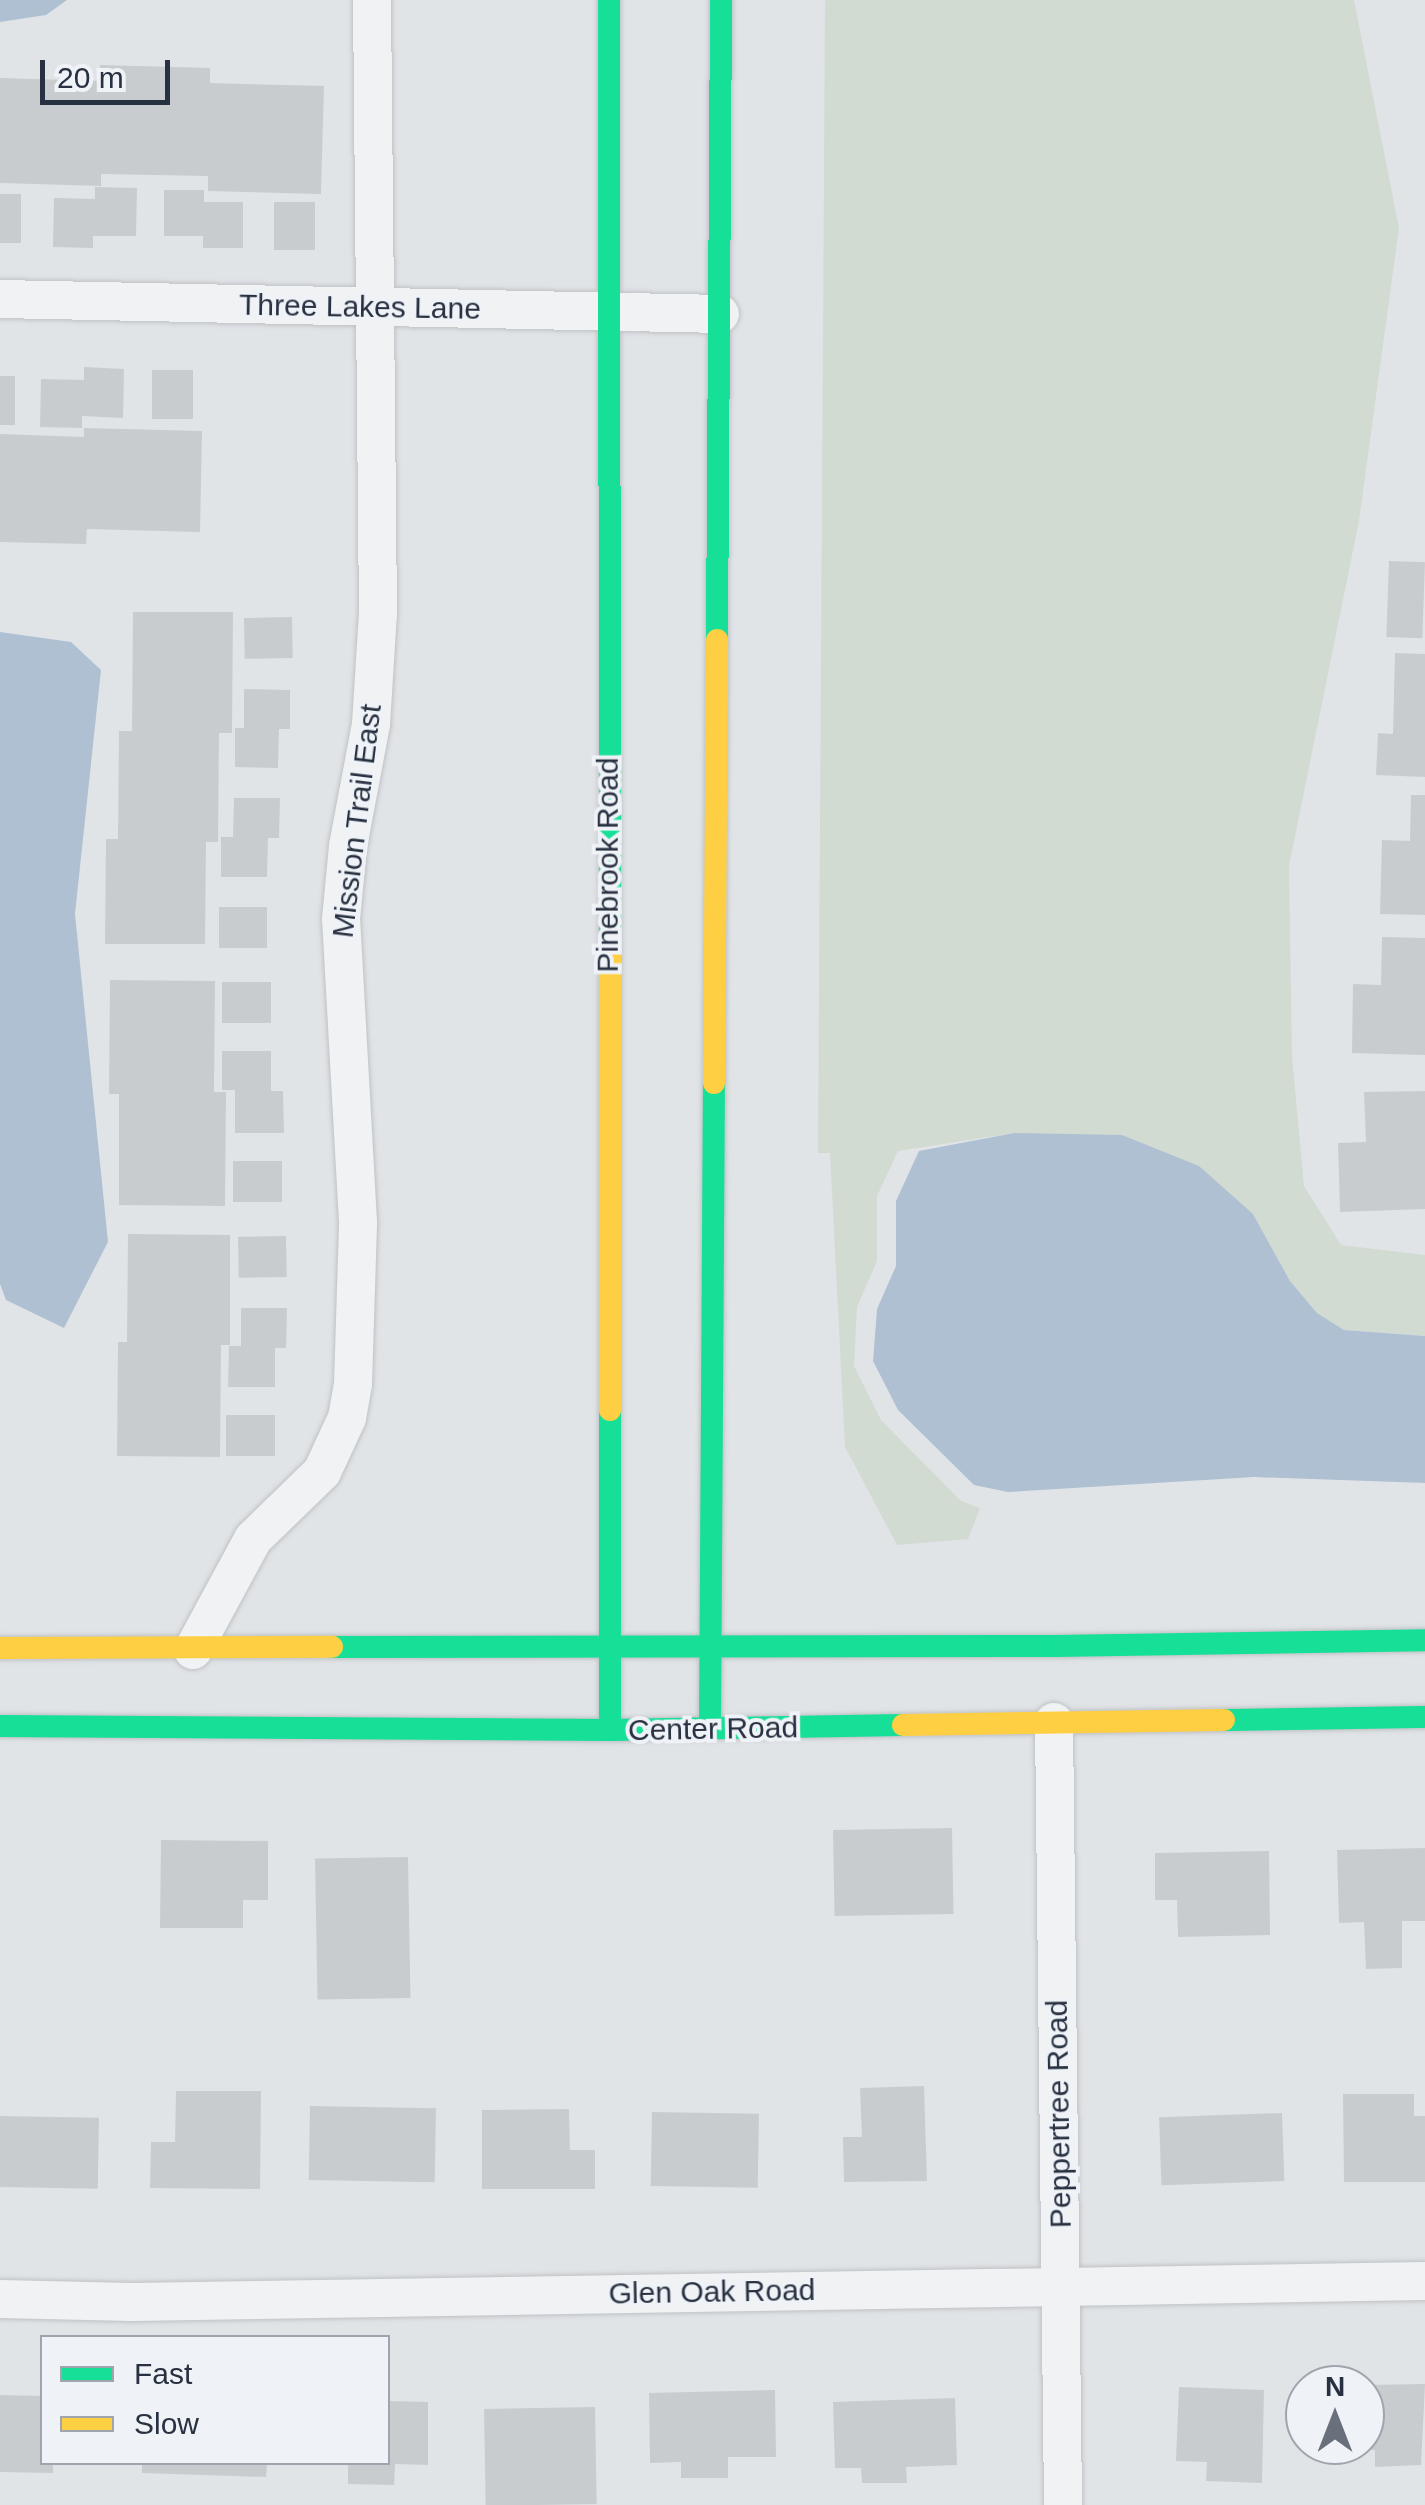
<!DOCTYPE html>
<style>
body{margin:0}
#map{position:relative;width:1425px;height:2505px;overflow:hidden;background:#e1e4e7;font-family:Arial,sans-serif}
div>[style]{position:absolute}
.green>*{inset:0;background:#d2dbd2}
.water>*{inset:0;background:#afc0d3}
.building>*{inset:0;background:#c9cccf;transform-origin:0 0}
.roads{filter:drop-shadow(0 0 2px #bfc2c5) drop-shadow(0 0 2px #bfc2c5)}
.street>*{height:38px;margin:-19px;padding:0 19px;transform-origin:19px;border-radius:19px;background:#f1f2f3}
.fast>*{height:22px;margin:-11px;padding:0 11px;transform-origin:11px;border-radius:11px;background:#16e098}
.slow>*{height:22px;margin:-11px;padding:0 11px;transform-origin:11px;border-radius:11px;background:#ffcf43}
span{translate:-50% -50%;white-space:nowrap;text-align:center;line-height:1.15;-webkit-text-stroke:8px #eff2f6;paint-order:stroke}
.street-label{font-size:30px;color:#283141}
.legend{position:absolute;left:40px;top:2335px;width:350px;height:130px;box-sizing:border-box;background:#eff2f6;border:2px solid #9fa5ae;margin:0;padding:12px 18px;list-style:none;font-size:30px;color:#283141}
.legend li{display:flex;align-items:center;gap:20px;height:50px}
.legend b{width:50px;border:2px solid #9fa5ae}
.north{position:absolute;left:1285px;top:2365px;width:100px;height:100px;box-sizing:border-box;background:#eff2f6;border:2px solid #9fa5ae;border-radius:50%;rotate:0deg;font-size:28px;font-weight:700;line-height:40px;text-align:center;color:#283141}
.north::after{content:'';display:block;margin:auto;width:35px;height:45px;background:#69707b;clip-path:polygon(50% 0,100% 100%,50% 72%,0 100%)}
.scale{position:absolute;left:40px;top:60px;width:130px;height:45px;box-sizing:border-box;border:5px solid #283141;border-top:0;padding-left:12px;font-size:30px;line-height:35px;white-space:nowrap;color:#283141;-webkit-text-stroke:8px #eff2f6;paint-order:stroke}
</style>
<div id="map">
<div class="green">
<i style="clip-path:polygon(825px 0,1354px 0,1399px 228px,1359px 521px,1289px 866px,1292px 1056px,1304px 1186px,1341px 1245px,1425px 1255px,1425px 1336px,1344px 1330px,1317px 1313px,1290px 1281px,1253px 1214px,1014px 1133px,898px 1151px,877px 1196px,877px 1261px,857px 1307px,854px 1366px,881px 1420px,961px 1501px,980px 1508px,968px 1539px,897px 1545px,845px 1447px,830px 1153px,818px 1153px)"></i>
</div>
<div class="water">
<i style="clip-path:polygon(0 0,67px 0,46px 15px,0 22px)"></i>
<i style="clip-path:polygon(0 632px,71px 642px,101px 670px,75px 914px,108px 1242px,64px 1328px,6px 1300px,0 1284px)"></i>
<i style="clip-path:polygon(1014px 1133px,1122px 1135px,1199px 1166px,1253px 1214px,1290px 1281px,1317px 1313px,1344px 1330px,1425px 1336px,1425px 1483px,1254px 1477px,1008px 1492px,974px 1485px,898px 1410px,873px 1361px,877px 1309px,896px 1266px,896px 1201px,919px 1151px)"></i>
</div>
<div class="building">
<i style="clip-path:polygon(100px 65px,210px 68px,210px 83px,324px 86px,321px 194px,208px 191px,208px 176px,101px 174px,101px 186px,0 183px,0 78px,100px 81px)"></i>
<i style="clip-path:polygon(95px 187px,137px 188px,136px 236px,93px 236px,93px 248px,53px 247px,54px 198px,95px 199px)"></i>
<i style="clip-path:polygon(164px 190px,204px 190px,204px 202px,243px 202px,243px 248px,203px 248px,203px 236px,164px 236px)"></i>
<i style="left:0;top:194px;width:21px;height:49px"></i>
<i style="left:274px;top:202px;width:41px;height:48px"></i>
<i style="clip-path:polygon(84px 367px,124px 369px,123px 418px,82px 416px,82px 428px,40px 427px,41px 379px,84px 380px)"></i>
<i style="left:152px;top:370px;width:41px;height:49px"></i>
<i style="left:0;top:376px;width:15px;height:49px"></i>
<i style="clip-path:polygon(84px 428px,202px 431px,200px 532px,87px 529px,86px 544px,0 542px,0 434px,84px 437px)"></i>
<i style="left:1389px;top:561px;width:36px;height:76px;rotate:2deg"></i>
<i style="clip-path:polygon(133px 612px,233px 612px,232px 733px,219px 733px,218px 842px,206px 842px,205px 944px,105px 944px,106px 839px,118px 839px,119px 731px,132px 731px)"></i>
<i style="left:292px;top:617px;width:41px;height:48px;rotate:89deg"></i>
<i style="clip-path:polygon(1395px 653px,1425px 654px,1425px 777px,1376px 775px,1378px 733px,1393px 734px)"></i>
<i style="clip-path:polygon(244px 689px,290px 690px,290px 729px,279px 729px,278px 768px,235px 767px,235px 728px,244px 728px)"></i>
<i style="clip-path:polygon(1411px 795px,1425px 795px,1425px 915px,1380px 914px,1382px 840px,1410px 841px)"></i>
<i style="clip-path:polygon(234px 798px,280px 798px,279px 838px,268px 838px,267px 877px,221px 877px,221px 837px,233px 837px)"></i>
<i style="left:219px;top:907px;width:48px;height:41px"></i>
<i style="clip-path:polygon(1382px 937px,1425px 938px,1425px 1055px,1352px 1053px,1353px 984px,1381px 985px)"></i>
<i style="clip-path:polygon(110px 980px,215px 981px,214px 1092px,226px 1092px,225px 1206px,119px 1205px,119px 1094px,109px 1094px)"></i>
<i style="left:271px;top:982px;width:41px;height:49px;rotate:90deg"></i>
<i style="clip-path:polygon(222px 1051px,271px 1051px,271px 1091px,283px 1091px,284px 1133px,235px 1133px,235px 1090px,222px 1090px)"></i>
<i style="clip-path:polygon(1425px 1091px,1425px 1209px,1340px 1212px,1338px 1143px,1366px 1142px,1364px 1092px)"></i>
<i style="left:282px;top:1161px;width:41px;height:49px;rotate:90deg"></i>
<i style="clip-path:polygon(128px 1234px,230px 1235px,230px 1345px,221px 1345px,220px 1457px,117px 1456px,118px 1342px,127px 1342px)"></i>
<i style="left:286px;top:1236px;width:41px;height:48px;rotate:89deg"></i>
<i style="clip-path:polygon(241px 1308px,287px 1308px,286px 1348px,275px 1348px,275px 1387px,228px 1387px,229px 1346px,241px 1346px)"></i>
<i style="left:275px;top:1415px;width:41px;height:49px;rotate:90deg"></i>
<i style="left:952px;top:1828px;width:86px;height:119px;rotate:89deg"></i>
<i style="clip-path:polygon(161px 1840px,268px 1841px,268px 1900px,243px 1900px,243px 1928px,160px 1928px)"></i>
<i style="clip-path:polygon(1425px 1848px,1425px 1921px,1402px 1921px,1402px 1968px,1366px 1969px,1364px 1922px,1339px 1923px,1337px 1850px)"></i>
<i style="clip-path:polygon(1269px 1851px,1270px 1935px,1178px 1937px,1177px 1900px,1155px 1900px,1155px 1853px)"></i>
<i style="left:408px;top:1857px;width:141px;height:93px;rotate:89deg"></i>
<i style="clip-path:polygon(924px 2086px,927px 2181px,844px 2182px,843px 2137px,862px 2137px,860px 2088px)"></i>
<i style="clip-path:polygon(176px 2091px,261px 2091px,260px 2189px,150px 2188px,151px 2142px,175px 2142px)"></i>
<i style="clip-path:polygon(1343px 2094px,1414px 2094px,1414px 2116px,1425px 2116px,1425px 2182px,1344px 2182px)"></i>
<i style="left:310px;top:2106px;width:126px;height:74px;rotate:1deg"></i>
<i style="clip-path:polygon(569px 2109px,570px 2150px,595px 2150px,595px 2189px,482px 2189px,482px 2110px)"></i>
<i style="left:652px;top:2112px;width:107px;height:74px;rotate:1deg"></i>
<i style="left:1282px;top:2113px;width:68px;height:123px;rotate:88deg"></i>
<i style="left:0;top:2116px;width:99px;height:71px;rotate:1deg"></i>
<i style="clip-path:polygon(1425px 2384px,1421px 2465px,1375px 2467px,1375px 2450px,1344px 2450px,1344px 2445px,1365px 2445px,1365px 2385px)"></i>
<i style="clip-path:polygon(1179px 2387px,1264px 2390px,1262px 2483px,1206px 2481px,1207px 2462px,1176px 2461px)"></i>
<i style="clip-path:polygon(775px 2390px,776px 2457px,728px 2457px,728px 2478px,681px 2478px,681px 2462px,650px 2463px,649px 2393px)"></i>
<i style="clip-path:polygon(0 2395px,42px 2396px,42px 2462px,53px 2462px,53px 2473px,0 2472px)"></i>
<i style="clip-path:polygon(955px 2398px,957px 2465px,906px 2467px,907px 2483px,862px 2483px,861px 2468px,835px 2468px,833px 2402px)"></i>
<i style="clip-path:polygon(388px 2401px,428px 2402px,428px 2465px,395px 2464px,394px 2485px,348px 2484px,348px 2462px,388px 2462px)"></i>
<i style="left:595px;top:2407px;width:97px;height:111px;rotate:89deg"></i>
<i style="clip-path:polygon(142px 2462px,267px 2462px,266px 2477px,142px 2473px)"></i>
</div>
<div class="roads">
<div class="street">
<i style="left:0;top:299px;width:720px;rotate:1.19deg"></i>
<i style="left:193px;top:1650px;width:126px;rotate:-61.6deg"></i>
<i style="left:253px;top:1539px;width:96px;rotate:-44.2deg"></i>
<i style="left:322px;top:1472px;width:60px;rotate:-65.2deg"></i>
<i style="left:347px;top:1418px;width:35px;rotate:-80deg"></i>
<i style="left:353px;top:1384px;width:162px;rotate:-88.2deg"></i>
<i style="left:358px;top:1222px;width:303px;rotate:-93.2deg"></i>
<i style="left:341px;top:919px;width:73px;rotate:-84.5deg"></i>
<i style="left:348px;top:846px;width:124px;rotate:-79.3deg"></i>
<i style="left:371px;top:724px;width:110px;rotate:-86.4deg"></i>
<i style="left:378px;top:614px;width:614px;rotate:-90.56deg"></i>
<i style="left:1054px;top:1722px;width:783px;rotate:89.34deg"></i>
<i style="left:0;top:2299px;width:132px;rotate:1.3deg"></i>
<i style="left:132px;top:2302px;width:1293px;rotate:-0.93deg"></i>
</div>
<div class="fast">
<i style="left:609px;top:0;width:953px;rotate:89.94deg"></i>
<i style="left:717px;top:640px;width:640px;rotate:-89.64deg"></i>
<i style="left:610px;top:1410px;width:320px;rotate:90deg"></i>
<i style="left:332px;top:1647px;width:723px;rotate:-0.08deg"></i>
<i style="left:1055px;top:1646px;width:370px;rotate:-0.9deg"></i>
<i style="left:1224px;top:1720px;width:201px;rotate:-0.9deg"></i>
<i style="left:0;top:1726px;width:610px;rotate:0.38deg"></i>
<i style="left:610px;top:1730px;width:293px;rotate:-1deg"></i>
<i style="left:710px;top:1729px;width:646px;rotate:-89.65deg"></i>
</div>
<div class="slow">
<i style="left:610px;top:953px;width:457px;rotate:90deg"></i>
<i style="left:714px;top:1083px;width:443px;rotate:-89.6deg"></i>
<i style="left:0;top:1648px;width:332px;rotate:-0.2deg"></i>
<i style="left:903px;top:1725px;width:321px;rotate:-0.9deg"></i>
</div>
</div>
<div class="street-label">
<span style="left:360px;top:307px;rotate:1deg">Three Lakes Lane</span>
<span style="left:357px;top:821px;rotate:-83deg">Mission Trail East</span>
<span style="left:608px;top:865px;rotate:-90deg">Pinebrook Road</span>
<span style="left:713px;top:1729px;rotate:-1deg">Center Road</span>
<span style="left:1059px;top:2114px;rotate:-91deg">Peppertree Road</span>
<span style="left:712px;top:2292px;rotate:-1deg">Glen Oak Road</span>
</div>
<ul class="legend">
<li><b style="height:12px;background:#16e098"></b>Fast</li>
<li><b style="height:12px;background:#ffcf43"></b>Slow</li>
</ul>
<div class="north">N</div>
<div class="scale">20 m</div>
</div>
